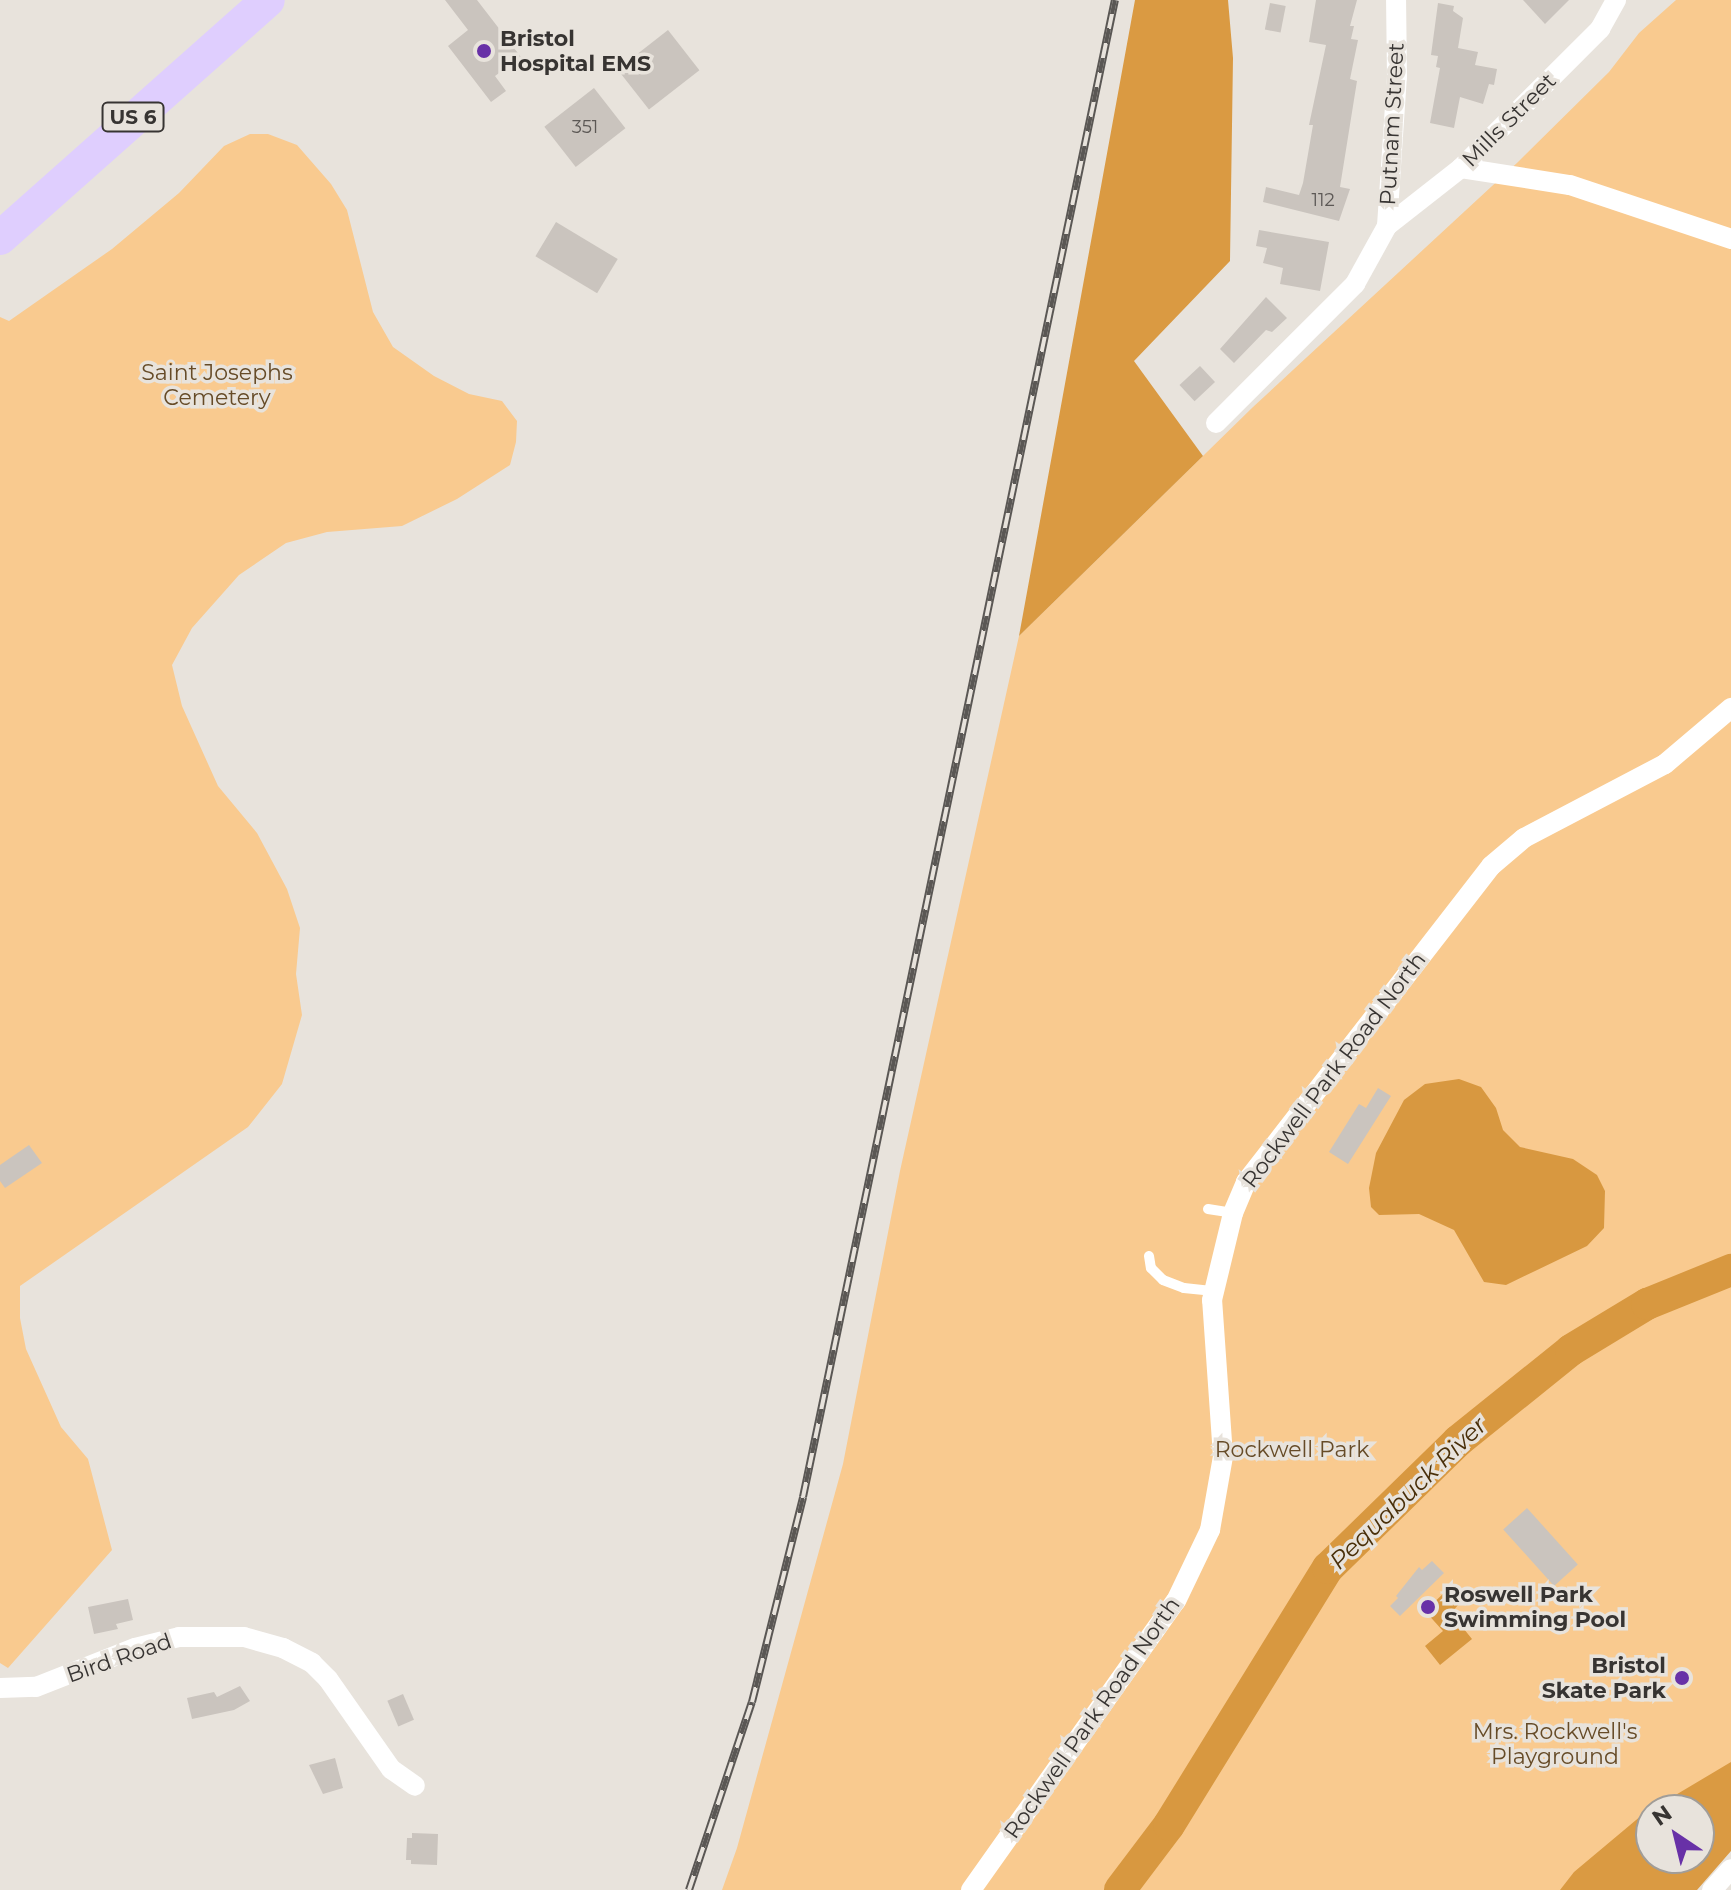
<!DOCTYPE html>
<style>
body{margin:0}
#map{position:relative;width:1731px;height:1890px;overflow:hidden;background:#e8e3dc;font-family:Montserrat,sans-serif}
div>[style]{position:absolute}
.green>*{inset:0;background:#f9ca8f}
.forest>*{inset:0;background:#da9a42}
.water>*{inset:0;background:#d89840}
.river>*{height:32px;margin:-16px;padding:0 16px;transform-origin:16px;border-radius:16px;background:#d89840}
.building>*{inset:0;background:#cac4be;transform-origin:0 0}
.service>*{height:10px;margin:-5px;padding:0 5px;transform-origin:5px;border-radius:5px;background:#fff}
.minor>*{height:20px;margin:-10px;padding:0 10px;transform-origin:10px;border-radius:10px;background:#fff}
.trunk>*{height:34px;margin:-17px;padding:0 17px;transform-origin:17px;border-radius:17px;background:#dfcefe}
.rail>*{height:8px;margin-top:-4px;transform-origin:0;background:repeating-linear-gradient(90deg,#e8e3dc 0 15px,#5a5754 0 30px);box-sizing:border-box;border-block:2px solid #5a5754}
.dots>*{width:22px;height:22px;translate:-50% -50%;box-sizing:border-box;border:4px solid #e8e3dc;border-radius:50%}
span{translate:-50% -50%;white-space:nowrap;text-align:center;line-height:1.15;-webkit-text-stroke:7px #e8e3dc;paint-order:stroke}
.number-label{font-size:18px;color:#5c5855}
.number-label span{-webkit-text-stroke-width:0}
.shield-label span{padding:2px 6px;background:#e8e3dc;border:2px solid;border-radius:6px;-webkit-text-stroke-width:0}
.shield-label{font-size:20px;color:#373432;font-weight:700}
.poi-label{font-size:22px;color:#373432;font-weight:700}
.left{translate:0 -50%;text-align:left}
.right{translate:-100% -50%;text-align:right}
.street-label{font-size:22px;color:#373432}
.park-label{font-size:22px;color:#664b27}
.water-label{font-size:24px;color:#492f09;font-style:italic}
.north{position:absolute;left:1635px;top:1794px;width:80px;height:80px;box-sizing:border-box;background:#e8e3dc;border:2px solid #a19d98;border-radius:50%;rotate:325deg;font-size:22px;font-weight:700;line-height:32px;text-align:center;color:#373432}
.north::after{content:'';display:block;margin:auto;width:28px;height:36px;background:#6831a7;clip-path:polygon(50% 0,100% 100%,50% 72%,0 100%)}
</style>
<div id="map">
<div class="green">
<i style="clip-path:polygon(evenodd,1676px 0,1731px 0,1731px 1850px,1696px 1890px,722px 1890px,737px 1848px,843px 1464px,900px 1171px,1019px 636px,1253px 407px,1518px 162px,1609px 72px,1639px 33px,1676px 0,1651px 1810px,1699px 1810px,1699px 1858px,1651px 1858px,1651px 1810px)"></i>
<i style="clip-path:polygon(250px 134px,268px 134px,297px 145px,331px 184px,347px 210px,373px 312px,393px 347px,434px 376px,469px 394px,502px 401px,517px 421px,516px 442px,510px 465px,457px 499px,402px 526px,327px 532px,286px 543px,239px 575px,192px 628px,172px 665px,182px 706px,218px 786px,257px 833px,287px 889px,300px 928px,296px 974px,302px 1015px,282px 1084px,248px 1127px,20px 1286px,20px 1318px,26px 1349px,61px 1427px,88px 1459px,112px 1550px,8px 1668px,0 1663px,0 317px,9px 321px,112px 249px,179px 193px,224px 146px)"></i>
</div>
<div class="forest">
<i style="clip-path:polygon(1135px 0,1228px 0,1233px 58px,1230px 261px,1134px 361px,1203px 456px,1019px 636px)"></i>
<i style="clip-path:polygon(evenodd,1731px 1762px,1731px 1851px,1697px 1890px,1560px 1890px,1574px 1872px,1642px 1815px,1731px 1762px,1699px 1810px,1699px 1858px,1651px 1858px,1651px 1810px,1699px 1810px)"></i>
</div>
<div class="water">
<i style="clip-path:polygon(1459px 1079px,1481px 1087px,1496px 1108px,1503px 1130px,1520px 1147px,1573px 1159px,1597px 1175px,1605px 1191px,1604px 1228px,1587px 1246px,1506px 1285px,1484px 1282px,1454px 1230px,1419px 1214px,1379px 1215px,1371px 1207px,1369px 1188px,1376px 1153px,1404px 1100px,1425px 1084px)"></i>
<i style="clip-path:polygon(1446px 1591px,1459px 1604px,1451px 1613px,1472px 1639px,1440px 1665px,1425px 1646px,1443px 1631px,1425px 1611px)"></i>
</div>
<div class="river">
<i style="left:1120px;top:1890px;width:81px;rotate:-53deg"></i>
<i style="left:1169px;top:1825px;width:302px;rotate:-58.3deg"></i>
<i style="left:1328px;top:1568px;width:182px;rotate:-44.3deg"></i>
<i style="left:1458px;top:1441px;width:145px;rotate:-38.8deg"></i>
<i style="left:1571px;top:1350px;width:89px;rotate:-31.2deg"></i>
<i style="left:1647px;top:1304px;width:91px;rotate:-22deg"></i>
</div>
<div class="building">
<i style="clip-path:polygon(445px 0,477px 0,521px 57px,495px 76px,506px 91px,491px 102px,448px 46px,468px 30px)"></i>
<i style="clip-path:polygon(1316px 0,1357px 0,1350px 26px,1354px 26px,1351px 39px,1358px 40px,1350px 79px,1357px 81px,1340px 187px,1350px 189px,1339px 221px,1263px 202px,1266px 187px,1299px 195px,1303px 183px,1313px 125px,1309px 125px,1326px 45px,1309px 42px)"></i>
<i style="clip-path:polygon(1523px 0,1569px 0,1545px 24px)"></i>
<i style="left:1270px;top:3px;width:16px;height:27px;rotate:11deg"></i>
<i style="clip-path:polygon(1438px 3px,1454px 6px,1453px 11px,1463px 18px,1458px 48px,1478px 52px,1475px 65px,1497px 69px,1494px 85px,1489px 84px,1483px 104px,1460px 97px,1454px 128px,1430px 123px,1440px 68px,1436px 67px,1438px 56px,1431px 55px)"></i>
<i style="left:668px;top:30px;width:51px;height:64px;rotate:52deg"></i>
<i style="left:594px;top:88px;width:51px;height:63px;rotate:52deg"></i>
<i style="left:556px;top:222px;width:72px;height:40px;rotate:31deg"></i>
<i style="clip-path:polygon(1259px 230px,1329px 242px,1320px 291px,1280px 284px,1283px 268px,1263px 263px,1267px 248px,1256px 246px)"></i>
<i style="clip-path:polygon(1266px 297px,1287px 318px,1272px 332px,1266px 330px,1234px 363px,1220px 349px)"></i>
<i style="left:1200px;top:366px;width:22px;height:28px;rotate:47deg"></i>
<i style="clip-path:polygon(1378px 1088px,1391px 1096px,1348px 1164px,1329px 1152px,1359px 1104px,1366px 1108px)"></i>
<i style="clip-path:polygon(29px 1145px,42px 1163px,5px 1188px,0 1181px,0 1165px)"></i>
<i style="left:1527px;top:1508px;width:76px;height:32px;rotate:48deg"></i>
<i style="clip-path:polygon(1432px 1561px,1444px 1573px,1400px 1616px,1390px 1606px,1398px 1598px,1396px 1596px,1419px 1567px,1422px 1570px)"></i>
<i style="clip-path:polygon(128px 1599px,133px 1620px,116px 1624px,118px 1629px,94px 1634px,88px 1607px)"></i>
<i style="clip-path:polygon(240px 1686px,250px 1701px,234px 1710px,192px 1719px,187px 1698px,214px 1692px,217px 1697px)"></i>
<i style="left:403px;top:1694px;width:28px;height:17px;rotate:67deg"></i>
<i style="clip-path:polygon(335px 1758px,343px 1788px,323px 1794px,309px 1765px)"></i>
<i style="clip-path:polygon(412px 1833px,438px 1834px,437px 1865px,411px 1864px,411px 1860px,406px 1860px,407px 1838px,412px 1838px)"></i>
</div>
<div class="service">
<i style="left:1208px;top:1209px;width:25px;rotate:9deg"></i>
<i style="left:1149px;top:1256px;width:12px;rotate:81deg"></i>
<i style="left:1151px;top:1268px;width:17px;rotate:45deg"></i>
<i style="left:1163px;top:1280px;width:22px;rotate:21deg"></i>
<i style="left:1184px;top:1288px;width:30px;rotate:6deg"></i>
</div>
<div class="minor">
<i style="left:1461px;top:168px;width:110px;rotate:8.9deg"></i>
<i style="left:1570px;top:185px;width:170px;rotate:18.5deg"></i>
<i style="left:1387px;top:226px;width:94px;rotate:-38.1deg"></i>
<i style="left:1461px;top:168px;width:197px;rotate:-45deg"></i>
<i style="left:1600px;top:29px;width:33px;rotate:-61deg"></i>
<i style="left:1216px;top:423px;width:197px;rotate:-45deg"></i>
<i style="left:1355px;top:284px;width:66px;rotate:-61.1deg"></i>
<i style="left:1387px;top:226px;width:149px;rotate:-86.2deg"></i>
<i style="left:1397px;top:77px;width:77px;rotate:-90.7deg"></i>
<i style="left:0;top:1688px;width:36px;rotate:-2deg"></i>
<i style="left:36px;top:1687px;width:106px;rotate:-21.5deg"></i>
<i style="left:135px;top:1648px;width:45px;rotate:-14deg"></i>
<i style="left:179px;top:1637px;width:65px"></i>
<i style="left:244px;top:1637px;width:41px;rotate:15.8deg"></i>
<i style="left:283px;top:1648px;width:33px;rotate:27deg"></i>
<i style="left:312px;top:1663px;width:23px;rotate:45deg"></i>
<i style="left:328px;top:1679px;width:110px;rotate:55deg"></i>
<i style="left:391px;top:1769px;width:29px;rotate:35deg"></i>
<i style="left:971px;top:1890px;width:354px;rotate:-54.7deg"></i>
<i style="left:1176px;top:1601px;width:79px;rotate:-64.4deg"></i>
<i style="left:1210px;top:1530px;width:75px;rotate:-80deg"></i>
<i style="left:1223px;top:1456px;width:156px;rotate:-94deg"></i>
<i style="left:1212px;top:1300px;width:89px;rotate:-76.4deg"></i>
<i style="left:1233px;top:1213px;width:34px;rotate:-67deg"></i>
<i style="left:1246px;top:1182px;width:400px;rotate:-52.2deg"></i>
<i style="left:1491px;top:866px;width:43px;rotate:-40.3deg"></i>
<i style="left:1524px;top:838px;width:159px;rotate:-27.7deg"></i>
<i style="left:1665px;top:764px;width:87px;rotate:-40.3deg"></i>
<i style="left:1712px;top:1890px;width:28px;rotate:-48deg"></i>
</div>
<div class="trunk">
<i style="left:0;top:238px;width:358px;rotate:-41.6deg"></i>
</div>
<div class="rail">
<i style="left:689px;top:1890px;width:198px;rotate:-71.5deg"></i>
<i style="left:752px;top:1702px;width:211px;rotate:-76deg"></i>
<i style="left:803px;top:1497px;width:1529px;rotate:-78.23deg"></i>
</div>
<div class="dots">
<i style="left:484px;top:51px;background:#6831a7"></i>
<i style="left:1428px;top:1607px;background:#6831a7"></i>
<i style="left:1682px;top:1678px;background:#6831a7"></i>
</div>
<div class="number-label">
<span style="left:585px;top:127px">351</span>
<span style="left:1323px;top:200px">112</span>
</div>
<div class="shield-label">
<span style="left:133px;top:117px">US 6</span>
</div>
<div class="poi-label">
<span class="left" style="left:500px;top:51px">Bristol<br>Hospital EMS</span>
<span class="left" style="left:1444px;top:1607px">Roswell Park<br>Swimming Pool</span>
<span class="right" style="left:1666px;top:1678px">Bristol<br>Skate Park</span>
</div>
<div class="street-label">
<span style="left:1509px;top:120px;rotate:-45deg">Mills Street</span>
<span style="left:1392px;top:124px;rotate:-87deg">Putnam Street</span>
<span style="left:1334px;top:1070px;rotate:-53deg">Rockwell Park Road North</span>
<span style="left:119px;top:1658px;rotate:-19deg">Bird Road</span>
<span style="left:1092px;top:1718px;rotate:-55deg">Rockwell Park Road North</span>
</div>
<div class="park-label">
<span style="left:217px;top:385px">Saint Josephs<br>Cemetery</span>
<span style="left:1292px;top:1450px">Rockwell Park</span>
<span style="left:1555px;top:1744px">Mrs. Rockwell's<br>Playground</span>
</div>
<div class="water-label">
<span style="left:1408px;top:1493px;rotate:-44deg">Pequabuck River</span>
</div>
<div class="north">N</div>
</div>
